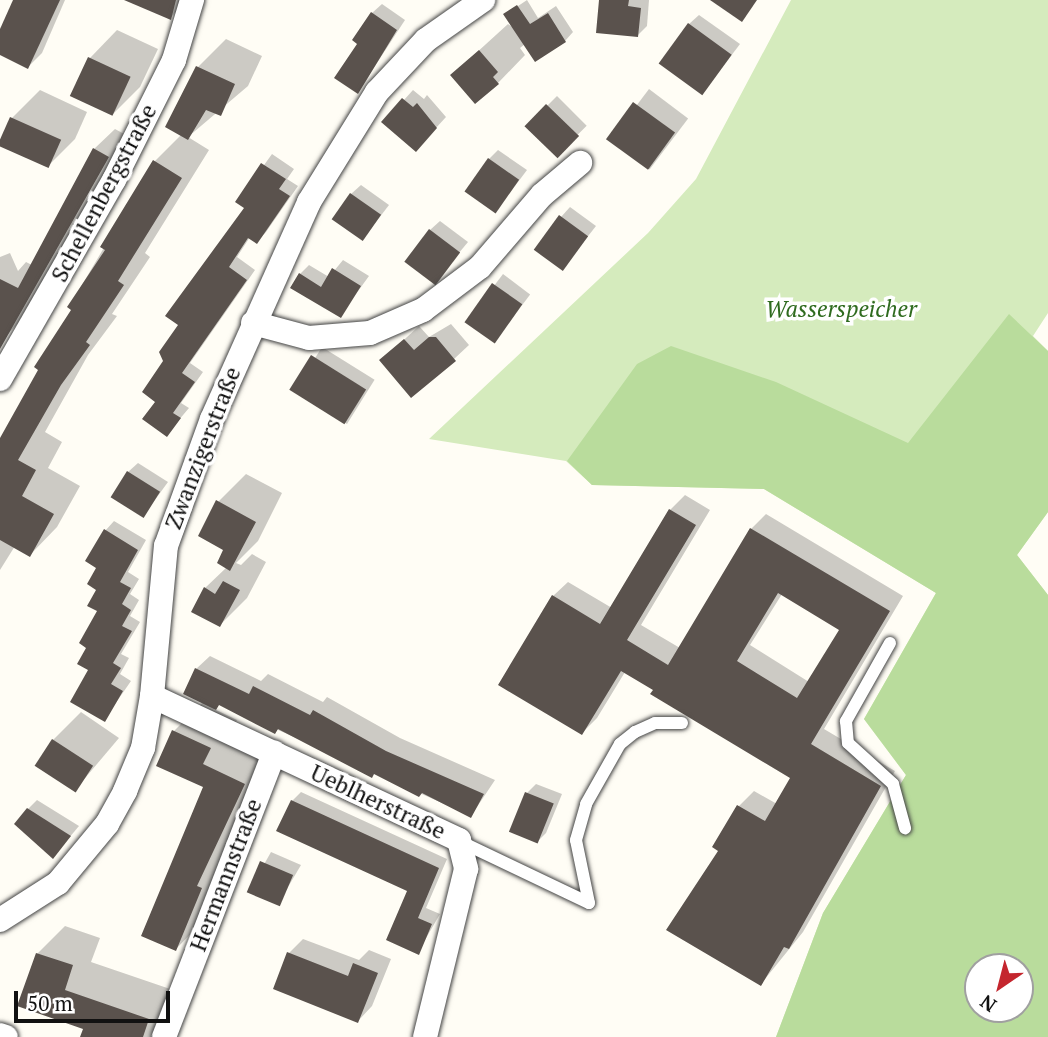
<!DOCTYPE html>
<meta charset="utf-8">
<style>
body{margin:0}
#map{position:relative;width:1048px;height:1037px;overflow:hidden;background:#fffdf5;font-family:"PT Serif",serif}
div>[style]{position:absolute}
.green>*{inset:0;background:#d5ebbd}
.forest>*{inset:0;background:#b9dc9c}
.shadow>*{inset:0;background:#0003;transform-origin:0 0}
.building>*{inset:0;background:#5a524d;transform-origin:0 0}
.roads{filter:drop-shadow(0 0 2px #444) drop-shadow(0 0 2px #444)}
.lane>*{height:12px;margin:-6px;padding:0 6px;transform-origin:6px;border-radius:6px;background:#fff}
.street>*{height:24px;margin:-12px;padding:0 12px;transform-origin:12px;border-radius:12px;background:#fff}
span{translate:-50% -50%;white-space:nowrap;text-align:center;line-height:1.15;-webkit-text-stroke:7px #fff;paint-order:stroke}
.street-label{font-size:23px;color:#111}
.park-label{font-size:23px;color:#2f6b1f;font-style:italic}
.north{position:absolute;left:964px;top:953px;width:70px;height:70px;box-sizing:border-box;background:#fff;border:2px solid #a0a0a0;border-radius:50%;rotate:215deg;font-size:19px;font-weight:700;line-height:28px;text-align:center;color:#111}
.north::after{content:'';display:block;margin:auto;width:24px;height:32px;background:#c4262e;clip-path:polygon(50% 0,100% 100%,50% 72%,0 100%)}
.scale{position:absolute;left:14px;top:991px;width:156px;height:32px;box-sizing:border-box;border:4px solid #111;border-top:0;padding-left:9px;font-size:21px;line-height:24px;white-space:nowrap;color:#111;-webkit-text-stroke:5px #fff;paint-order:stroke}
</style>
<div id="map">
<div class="green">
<i style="clip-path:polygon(evenodd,791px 0,1048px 0,1048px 313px,1033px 336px,1048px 351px,1048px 512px,1017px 555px,1048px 595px,1048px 1037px,776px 1037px,823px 913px,906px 775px,864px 719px,936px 593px,764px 489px,592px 485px,566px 461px,429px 439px,648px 233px,696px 179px,791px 0,978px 967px,1020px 967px,1020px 1009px,978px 1009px,978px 967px)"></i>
</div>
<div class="forest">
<i style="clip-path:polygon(evenodd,1009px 314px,1048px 351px,1048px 512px,1017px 555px,1048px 595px,1048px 1037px,776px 1037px,823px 913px,906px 775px,864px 719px,936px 593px,764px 489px,592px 485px,567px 461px,637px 364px,671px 346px,776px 382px,908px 443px,1009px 314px,978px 967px,1020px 967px,1020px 1009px,978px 1009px,978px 967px)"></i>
</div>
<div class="shadow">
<i style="clip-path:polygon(18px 0,65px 0,42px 53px,28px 67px,0 53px,0 35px)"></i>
<i style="clip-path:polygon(143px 0,188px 0,170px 18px)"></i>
<i style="clip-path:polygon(527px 0,538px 18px,556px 6px,573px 32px,565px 41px,525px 44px,520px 48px,525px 55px,498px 83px,452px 75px,508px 24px,515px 29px,506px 14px)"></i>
<i style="clip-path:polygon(601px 0,649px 0,647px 26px,637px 36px)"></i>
<i style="clip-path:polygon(382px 4px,405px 20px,358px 92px,360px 43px,372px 13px)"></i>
<i style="clip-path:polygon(699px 15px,740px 44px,703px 93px,689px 24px)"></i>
<i style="clip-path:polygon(117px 30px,158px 49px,140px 87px,112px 115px,90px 58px)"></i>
<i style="clip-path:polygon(226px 39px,262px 56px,248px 86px,188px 137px,209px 150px,145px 253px,150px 257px,112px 314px,117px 316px,88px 355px,45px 432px,62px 442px,48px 468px,80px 486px,57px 527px,30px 555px,15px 546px,0 570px,0 442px,73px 310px,69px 307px,155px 161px,182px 134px,198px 67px)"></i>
<i style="left:649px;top:89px;width:49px;height:64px;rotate:37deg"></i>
<i style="clip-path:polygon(40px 90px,87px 112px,75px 139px,47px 167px,0 144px,12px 118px)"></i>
<i style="clip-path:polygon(413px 90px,424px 99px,427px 95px,446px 117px,425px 140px,384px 122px)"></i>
<i style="left:557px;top:96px;width:42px;height:43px;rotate:45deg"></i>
<i style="clip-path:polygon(115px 129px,128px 136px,27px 314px,7px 335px,0 335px,0 257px,10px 253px,18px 271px,26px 262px,32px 265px,94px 149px)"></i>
<i style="clip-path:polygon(498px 150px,527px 170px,496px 211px,489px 159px)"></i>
<i style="clip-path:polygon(272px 154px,294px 169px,287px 179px,298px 186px,266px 232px,257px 242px,250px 237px,237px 257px,255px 270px,190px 363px,203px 372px,181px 403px,189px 408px,167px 434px,157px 401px,165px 361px,180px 325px,247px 207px,238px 201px)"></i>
<i style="clip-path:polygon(361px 185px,389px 205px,363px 239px,351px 194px)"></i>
<i style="clip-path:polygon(570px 207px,596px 226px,563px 268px,561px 217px)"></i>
<i style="clip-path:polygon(440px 221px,468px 242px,444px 271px,430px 230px)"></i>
<i style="clip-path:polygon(343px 260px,369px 276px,340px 316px,300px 274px,309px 265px,329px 277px)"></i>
<i style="left:503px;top:274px;width:34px;height:59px;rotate:37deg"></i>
<i style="clip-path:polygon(451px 324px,469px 345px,454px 359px,382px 360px,419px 326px,429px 337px)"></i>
<i style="left:322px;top:347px;width:62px;height:52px;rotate:32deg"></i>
<i style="clip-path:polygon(138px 463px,168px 482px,144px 515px,128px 472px)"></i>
<i style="clip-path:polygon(246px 474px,282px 493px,258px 541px,236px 563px,241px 565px,252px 554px,266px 562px,247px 598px,220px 625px,205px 588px,227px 567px,218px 502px)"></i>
<i style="clip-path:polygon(evenodd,685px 495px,710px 510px,641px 625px,680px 648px,751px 529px,766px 514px,903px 596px,824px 729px,895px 771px,803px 932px,761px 984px,720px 851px,714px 847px,739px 806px,754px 791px,777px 804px,793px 777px,625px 672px,597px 718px,582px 733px,553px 596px,568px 582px,612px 608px,670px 510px,685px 495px,782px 594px,841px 630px,809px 682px,750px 645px,782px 594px)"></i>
<i style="clip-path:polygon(114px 521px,146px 540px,128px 572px,139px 579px,130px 594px,139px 600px,130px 616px,140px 622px,121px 654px,129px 658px,120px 674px,131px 681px,104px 720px,89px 647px,99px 611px,99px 568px,105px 531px)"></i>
<i style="clip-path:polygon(210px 656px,261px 681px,268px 674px,323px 702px,327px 697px,400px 738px,495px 780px,471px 816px,220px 704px,214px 709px,237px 720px,230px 736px,271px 756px,203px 921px,176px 949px,205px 786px,174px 731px,203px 702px,196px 669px)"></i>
<i style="clip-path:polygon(81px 712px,119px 738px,75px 790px,53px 740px)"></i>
<i style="clip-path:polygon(536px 784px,562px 794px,546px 833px,537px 842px,527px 793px)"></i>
<i style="clip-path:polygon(301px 792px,447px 859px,426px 908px,440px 914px,418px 952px,409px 890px,292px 801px)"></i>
<i style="clip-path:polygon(37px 800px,79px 826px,53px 857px,28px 809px)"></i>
<i style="clip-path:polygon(271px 852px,301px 865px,278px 904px,249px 891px)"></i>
<i style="clip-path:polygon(65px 926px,100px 938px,91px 962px,176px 991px,155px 1037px,82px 1037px,85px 1028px,37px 954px)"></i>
<i style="clip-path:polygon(303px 939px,359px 960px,369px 950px,391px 959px,372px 1006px,358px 1021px,289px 953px)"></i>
</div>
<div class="building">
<i style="clip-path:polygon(13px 0,60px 0,28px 69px,0 55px,0 29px)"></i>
<i style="clip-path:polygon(124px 0,176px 0,171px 20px)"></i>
<i style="clip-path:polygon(599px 0,629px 0,628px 6px,641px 8px,638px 37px,596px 33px)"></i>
<i style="clip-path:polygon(710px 0,757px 0,742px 22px)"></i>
<i style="clip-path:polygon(517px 5px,530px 24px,548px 13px,566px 42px,535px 62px,503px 14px)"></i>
<i style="clip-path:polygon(371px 12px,397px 30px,358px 94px,334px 78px,357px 44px,352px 40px)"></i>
<i style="left:688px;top:23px;width:54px;height:50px;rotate:36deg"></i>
<i style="clip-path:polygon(479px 50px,498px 72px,493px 77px,499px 84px,475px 104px,450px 75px)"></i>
<i style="left:88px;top:57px;width:47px;height:43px;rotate:25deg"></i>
<i style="clip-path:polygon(196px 66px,235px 84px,221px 116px,206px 110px,188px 140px,165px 127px)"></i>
<i style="clip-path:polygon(402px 98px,413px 107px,417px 103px,437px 128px,416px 152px,381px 122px)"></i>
<i style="left:633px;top:102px;width:52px;height:46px;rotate:36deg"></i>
<i style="left:546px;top:104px;width:46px;height:31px;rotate:44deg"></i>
<i style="left:10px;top:117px;width:56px;height:31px;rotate:24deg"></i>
<i style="clip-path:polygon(93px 148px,109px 157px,0 349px,0 279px,18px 288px)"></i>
<i style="left:488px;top:158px;width:38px;height:41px;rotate:35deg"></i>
<i style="clip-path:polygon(153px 160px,182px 178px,118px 281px,124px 285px,86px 342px,90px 345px,61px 385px,18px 460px,36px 470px,22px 496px,54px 514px,30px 557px,0 540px,0 438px,38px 370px,34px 367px,71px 310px,67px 307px,105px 250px,100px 247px)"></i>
<i style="clip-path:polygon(261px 163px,286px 179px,279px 189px,290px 196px,257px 244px,248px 238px,229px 267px,247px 280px,182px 373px,195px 382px,173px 413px,181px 418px,167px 437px,142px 419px,155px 402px,142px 392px,163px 361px,159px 352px,178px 325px,165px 316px,244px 208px,235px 202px)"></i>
<i style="left:350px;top:193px;width:38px;height:32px;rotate:35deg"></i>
<i style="left:559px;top:215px;width:36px;height:43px;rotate:36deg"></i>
<i style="left:429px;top:229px;width:39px;height:41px;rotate:37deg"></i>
<i style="clip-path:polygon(332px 268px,361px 286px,341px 318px,290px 288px,299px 273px,321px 287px)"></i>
<i style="left:492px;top:283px;width:37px;height:48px;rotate:35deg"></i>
<i style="clip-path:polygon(429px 337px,436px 337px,456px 361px,411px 398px,379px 360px,404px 339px,414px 350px)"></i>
<i style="left:311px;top:355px;width:65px;height:41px;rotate:32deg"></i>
<i style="left:127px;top:471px;width:39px;height:31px;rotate:32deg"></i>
<i style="clip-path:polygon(216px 500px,256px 522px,230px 571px,217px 563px,223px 550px,198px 536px)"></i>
<i style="clip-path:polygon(evenodd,669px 509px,696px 525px,627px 640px,668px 665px,750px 528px,890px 611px,811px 744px,881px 786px,789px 949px,784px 947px,761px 986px,666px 930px,718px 851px,712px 847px,737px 805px,765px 821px,790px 778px,650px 694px,653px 690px,621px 671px,582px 735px,498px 685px,552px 595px,600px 624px,669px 509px,778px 593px,839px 630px,797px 698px,737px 661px,778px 593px)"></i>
<i style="clip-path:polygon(104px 529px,138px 550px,120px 582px,131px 588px,122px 604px,131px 610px,122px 626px,132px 631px,113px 663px,121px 668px,111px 684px,123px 691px,105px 722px,70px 702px,88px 670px,77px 664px,86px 648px,79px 643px,97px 611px,87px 606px,96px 590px,87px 584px,96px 568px,85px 561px)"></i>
<i style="clip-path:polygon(223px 581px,240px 590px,220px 627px,191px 612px,204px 587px,215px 594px)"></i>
<i style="clip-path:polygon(195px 668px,249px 694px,253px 686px,310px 715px,313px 710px,386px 751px,484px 794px,471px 818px,422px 793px,419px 797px,374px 774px,372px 778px,278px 729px,275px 734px,219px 705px,216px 710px,183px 694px)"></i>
<i style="clip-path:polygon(172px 730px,211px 748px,203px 764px,245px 784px,197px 886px,202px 888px,176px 951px,141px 936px,203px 787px,156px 766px)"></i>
<i style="left:52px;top:739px;width:49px;height:32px;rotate:33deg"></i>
<i style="left:525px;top:792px;width:31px;height:43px;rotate:22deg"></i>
<i style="clip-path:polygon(291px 800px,439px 868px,418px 918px,432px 924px,419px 955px,386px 940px,407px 891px,276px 831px)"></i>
<i style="clip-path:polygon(27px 808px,71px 836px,53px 859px,14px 824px)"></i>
<i style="left:260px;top:861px;width:36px;height:34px;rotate:23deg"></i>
<i style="clip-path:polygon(287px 952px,348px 976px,353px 963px,378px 973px,358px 1023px,273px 989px)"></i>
<i style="clip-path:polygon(36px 953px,73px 965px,65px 990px,149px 1019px,143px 1037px,80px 1037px,83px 1029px,17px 1006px)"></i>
</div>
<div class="roads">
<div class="lane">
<i style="left:890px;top:643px;width:90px;rotate:119.4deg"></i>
<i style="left:846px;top:721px;width:22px;rotate:85deg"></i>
<i style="left:848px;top:743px;width:61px;rotate:42.3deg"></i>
<i style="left:893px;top:784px;width:46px;rotate:74.7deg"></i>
<i style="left:459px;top:841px;width:144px;rotate:25.5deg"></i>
<i style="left:589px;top:903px;width:64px;rotate:-101.7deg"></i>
<i style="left:576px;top:840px;width:37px;rotate:-74deg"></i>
<i style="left:586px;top:804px;width:69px;rotate:-60.5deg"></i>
<i style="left:620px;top:744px;width:19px;rotate:-39deg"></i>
<i style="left:635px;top:732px;width:22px;rotate:-24deg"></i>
<i style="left:655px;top:723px;width:27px"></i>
</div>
<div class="street">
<i style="left:253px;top:323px;width:58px;rotate:15deg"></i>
<i style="left:309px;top:338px;width:61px;rotate:-4.7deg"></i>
<i style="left:370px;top:333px;width:58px;rotate:-23.5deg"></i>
<i style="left:423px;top:310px;width:71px;rotate:-37deg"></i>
<i style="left:480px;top:267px;width:95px;rotate:-49.3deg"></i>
<i style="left:542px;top:195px;width:50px;rotate:-40.1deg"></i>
<i style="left:0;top:379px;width:229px;rotate:-60.2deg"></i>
<i style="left:114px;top:180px;width:134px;rotate:-63.4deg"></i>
<i style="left:174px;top:60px;width:63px;rotate:-73.3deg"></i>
<i style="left:152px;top:696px;width:339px;rotate:25.1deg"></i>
<i style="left:459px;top:840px;width:30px;rotate:76deg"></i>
<i style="left:466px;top:869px;width:173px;rotate:103.7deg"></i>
<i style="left:0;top:920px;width:69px;rotate:-32.5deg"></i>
<i style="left:58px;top:883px;width:77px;rotate:-50.3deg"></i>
<i style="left:107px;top:824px;width:38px;rotate:-61deg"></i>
<i style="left:125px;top:791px;width:47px;rotate:-67.3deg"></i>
<i style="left:143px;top:748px;width:53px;rotate:-80.2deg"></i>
<i style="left:152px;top:696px;width:151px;rotate:-84.7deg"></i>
<i style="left:166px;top:546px;width:135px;rotate:-70.1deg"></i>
<i style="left:212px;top:419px;width:238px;rotate:-65.9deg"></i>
<i style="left:309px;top:202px;width:129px;rotate:-58.3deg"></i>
<i style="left:377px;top:92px;width:71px;rotate:-46.7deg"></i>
<i style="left:426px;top:40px;width:70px;rotate:-35.1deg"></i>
<i style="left:0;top:1035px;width:6px;rotate:18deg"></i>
<i style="left:164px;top:1037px;width:305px;rotate:-68.8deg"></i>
</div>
</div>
<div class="street-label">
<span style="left:104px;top:193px;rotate:-62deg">Schellenbergstraße</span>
<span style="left:203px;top:448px;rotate:-69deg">Zwanzigerstraße</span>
<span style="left:378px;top:802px;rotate:25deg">Ueblherstraße</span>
<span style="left:226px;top:875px;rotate:-69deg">Hermannstraße</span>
</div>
<div class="park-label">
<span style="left:841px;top:309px">Wasserspeicher</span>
</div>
<div class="north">N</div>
<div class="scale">50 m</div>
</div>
